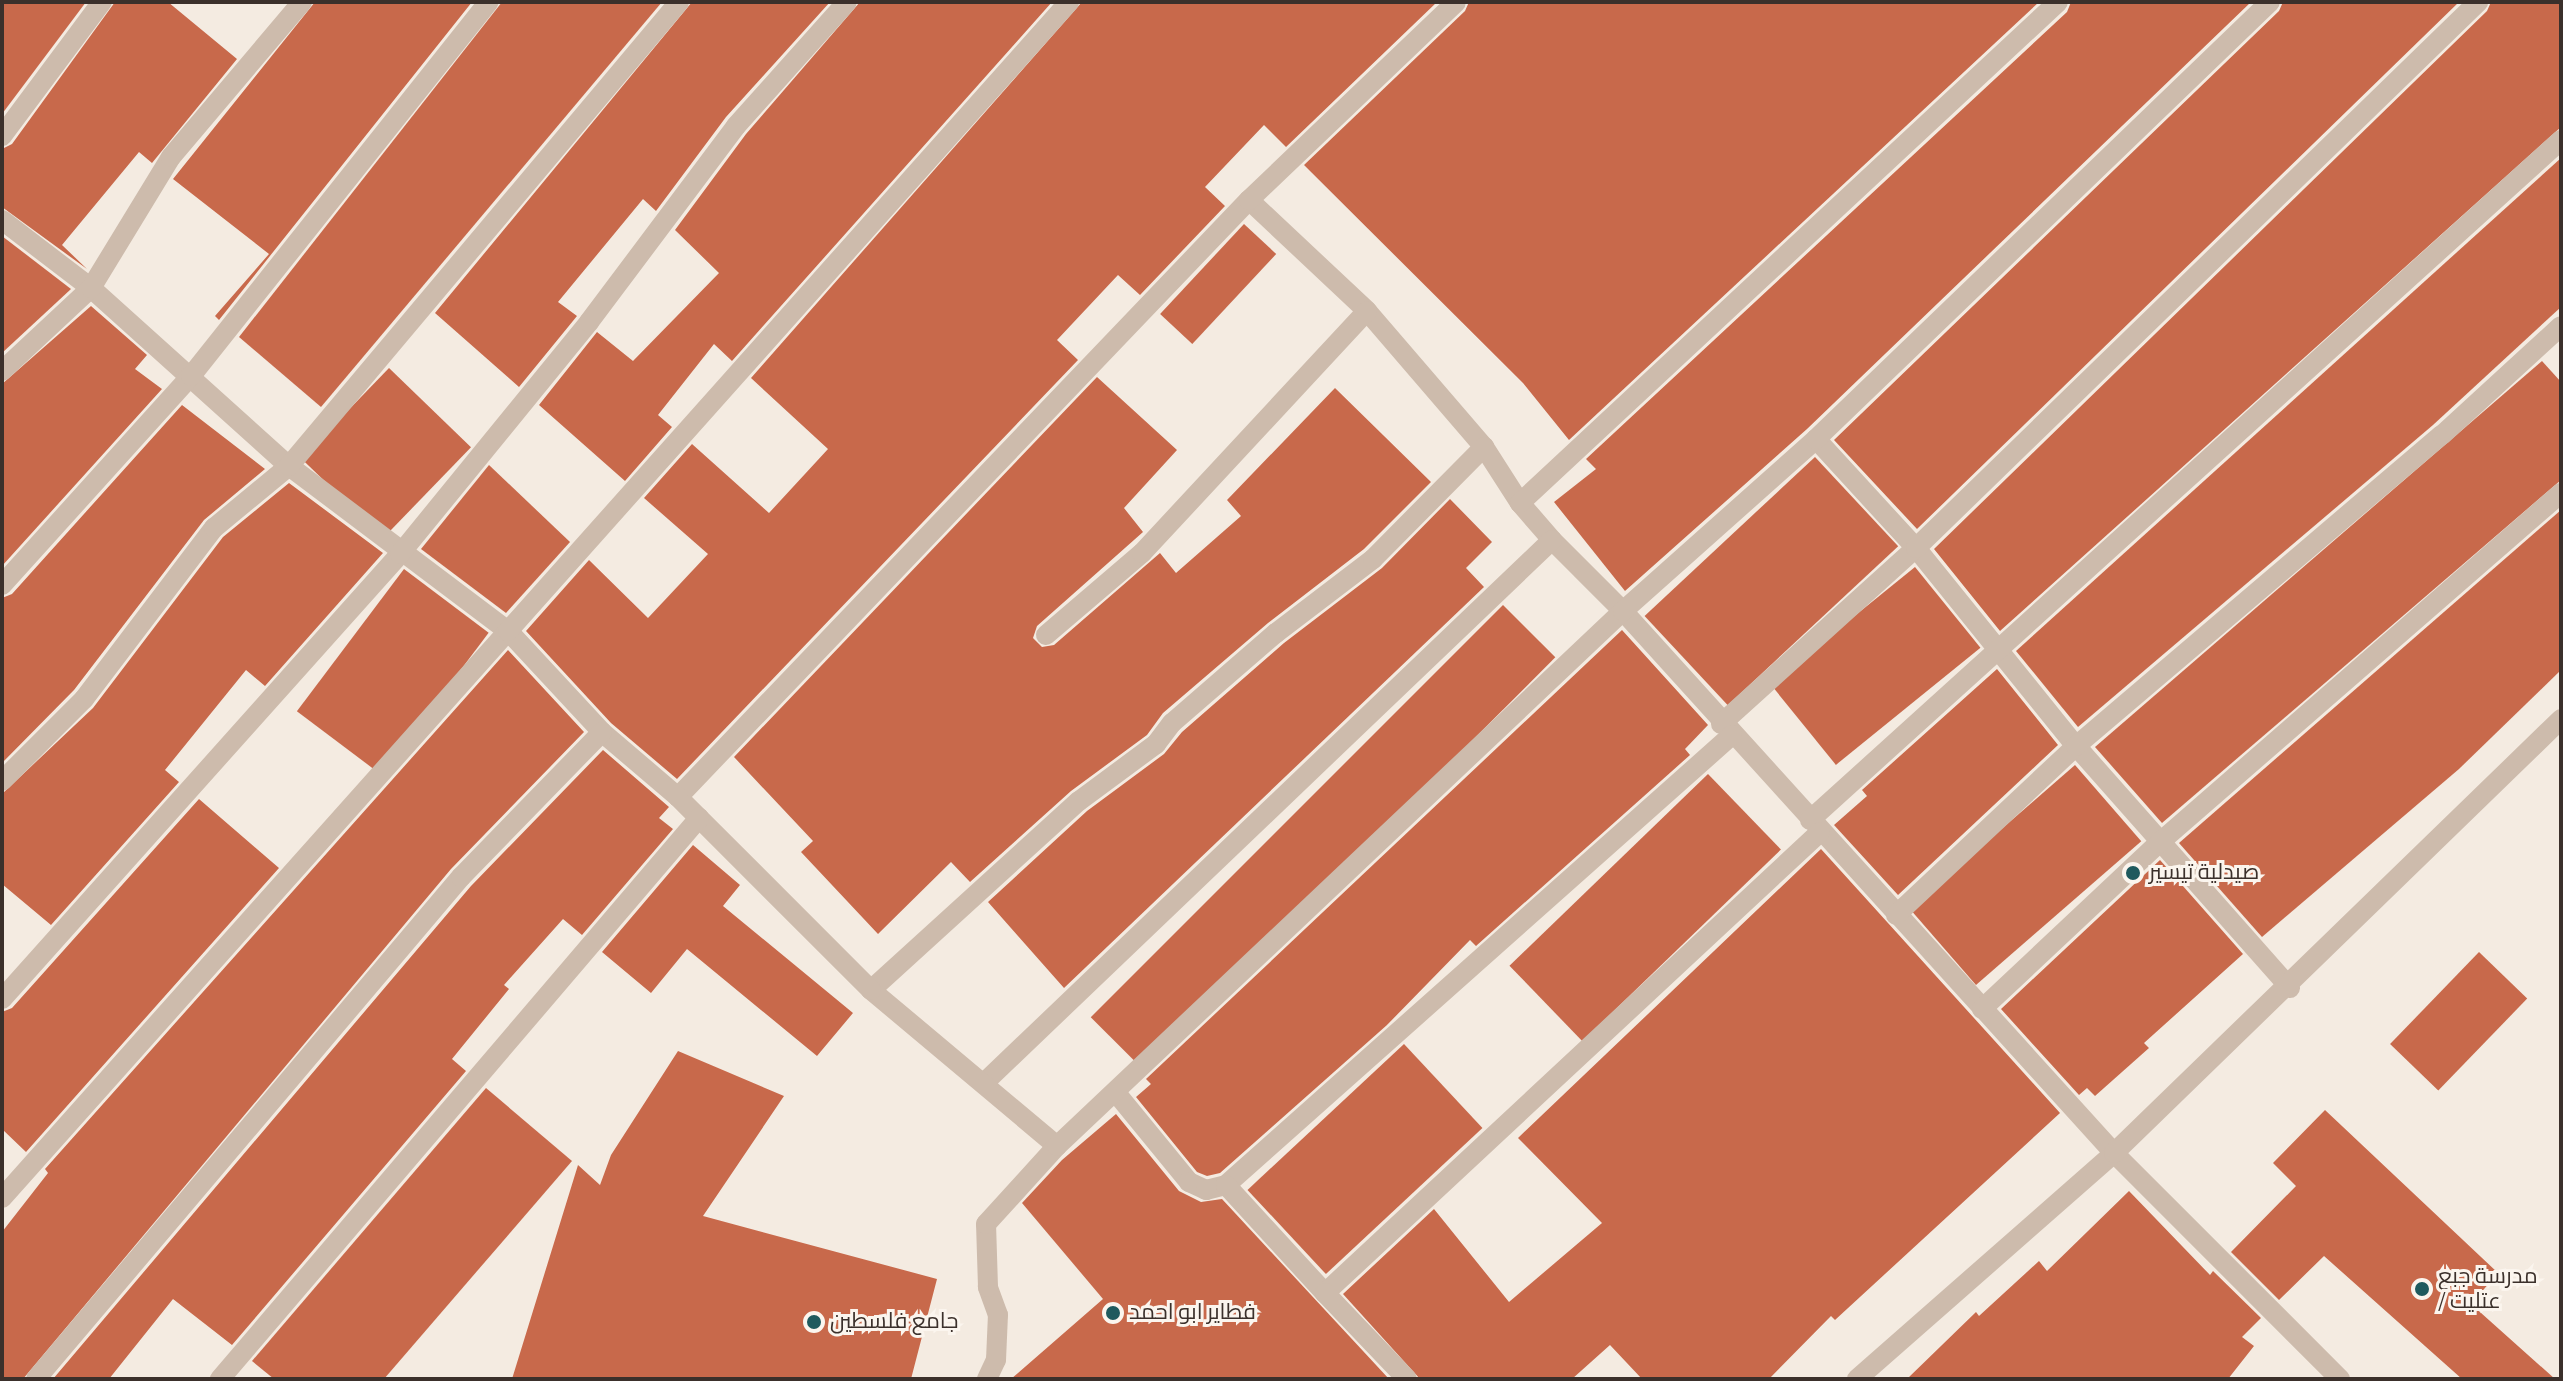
<!DOCTYPE html>
<meta charset="utf-8">
<style>
body{margin:0}
#map{position:relative;width:2563px;height:1381px;overflow:hidden;background:#f4ebe1;font-family:"Source Sans 3",Cairo,sans-serif}
div>[style]{position:absolute}
.building>*{inset:0;background:#c8694b;transform-origin:0 0}
.minor>*{height:20px;margin:-10px;padding:0 10px;transform-origin:10px;border-radius:10px;background:#cdbbac}
.tertiary>*{height:20px;margin:-10px;padding:0 10px;transform-origin:10px;border-radius:10px;background:#cdbbac}
.dots>*{width:22px;height:22px;translate:-50% -50%;box-sizing:border-box;border:4px solid #fbf5ee;border-radius:50%}
span{translate:-50% -50%;white-space:nowrap;text-align:center;line-height:1.15;-webkit-text-stroke:6px #fbf5ee;paint-order:stroke}
.poi-label{font-size:22px;color:#3b302b}
.left{translate:0 -50%;text-align:left}
.frame{position:absolute;inset:0;border:4px solid #3b302b;pointer-events:none}
</style>
<div id="map">
<div class="building">
<i style="clip-path:polygon(2px 2px,86px 2px,2px 114px)"></i>
<i style="clip-path:polygon(115px 2px,168px 2px,237px 59px,152px 163px,139px 152px,62px 245px,87px 269px,2px 207px,2px 149px,12px 144px)"></i>
<i style="clip-path:polygon(315px 2px,472px 2px,219px 320px,215px 316px,269px 254px,173px 179px)"></i>
<i style="clip-path:polygon(502px 2px,662px 2px,321px 407px,239px 337px)"></i>
<i style="clip-path:polygon(692px 2px,830px 2px,726px 117px,656px 211px,643px 199px,558px 302px,577px 316px,519px 387px,435px 313px)"></i>
<i style="clip-path:polygon(860px 2px,1052px 2px,732px 361px,714px 344px,658px 415px,672px 427px,625px 481px,539px 405px,597px 332px,633px 361px,719px 273px,675px 230px,746px 134px)"></i>
<i style="clip-path:polygon(1082px 2px,1437px 2px,1286px 147px,1264px 125px,1205px 187px,1225px 206px,1140px 295px,1118px 275px,1057px 340px,1078px 360px,677px 779px,611px 723px,526px 631px,589px 560px,648px 618px,708px 554px,644px 498px,692px 444px,769px 513px,828px 449px,751px 378px)"></i>
<i style="clip-path:polygon(1469px 2px,2039px 2px,1569px 440px,1523px 383px,1304px 165px,1465px 11px)"></i>
<i style="clip-path:polygon(2071px 2px,2251px 2px,1807px 429px,1625px 591px,1554px 502px,1596px 469px,1586px 459px,2067px 12px)"></i>
<i style="clip-path:polygon(2283px 2px,2459px 2px,1917px 529px,1834px 440px,2279px 11px)"></i>
<i style="clip-path:polygon(2491px 2px,2561px 2px,2561px 127px,2000px 631px,1934px 549px,2487px 11px)"></i>
<i style="clip-path:polygon(2561px 158px,2561px 307px,2433px 425px,2078px 727px,2016px 651px)"></i>
<i style="left:1244px;top:224px;width:44px;height:123px;rotate:43deg"></i>
<i style="clip-path:polygon(2px 236px,71px 289px,2px 353px)"></i>
<i style="clip-path:polygon(91px 306px,147px 355px,135px 369px,162px 389px,2px 566px,2px 384px)"></i>
<i style="clip-path:polygon(2542px 361px,2561px 382px,2561px 480px,2162px 823px,2095px 747px)"></i>
<i style="left:389px;top:368px;width:114px;height:126px;rotate:44deg"></i>
<i style="clip-path:polygon(1097px 377px,1177px 450px,1124px 508px,1143px 532px,1037px 626px,1033px 638px,1042px 647px,1054px 645px,1160px 553px,1176px 573px,1241px 516px,1227px 500px,1335px 388px,1431px 482px,1364px 549px,1268px 623px,1163px 713px,1147px 735px,1071px 791px,970px 882px,951px 862px,878px 934px,801px 852px,813px 841px,734px 757px)"></i>
<i style="clip-path:polygon(182px 405px,265px 469px,204px 520px,74px 690px,2px 763px,2px 598px,12px 594px)"></i>
<i style="left:1815px;top:457px;width:122px;height:233px;rotate:47deg"></i>
<i style="clip-path:polygon(489px 465px,570px 542px,506px 613px,421px 549px)"></i>
<i style="clip-path:polygon(289px 483px,383px 553px,265px 686px,246px 670px,165px 770px,179px 782px,51px 925px,2px 884px,2px 794px,93px 708px,223px 537px)"></i>
<i style="clip-path:polygon(1450px 499px,1492px 542px,1466px 568px,1484px 587px,1064px 988px,988px 902px,1087px 811px,1164px 754px,1182px 732px,1284px 643px,1382px 568px)"></i>
<i style="clip-path:polygon(2561px 510px,2561px 670px,2459px 769px,2262px 937px,2179px 843px)"></i>
<i style="left:1915px;top:567px;width:104px;height:186px;rotate:51deg"></i>
<i style="left:404px;top:569px;width:106px;height:178px;rotate:37deg"></i>
<i style="left:1503px;top:605px;width:74px;height:583px;rotate:45deg"></i>
<i style="clip-path:polygon(1622px 630px,1708px 725px,1685px 749px,1690px 755px,1476px 946px,1470px 940px,1387px 1025px,1220px 1173px,1207px 1176px,1197px 1172px,1136px 1097px,1151px 1084px,1146px 1079px)"></i>
<i style="clip-path:polygon(508px 650px,584px 732px,451px 869px,23px 1379px,2px 1379px,2px 1232px,48px 1173px,45px 1169px)"></i>
<i style="clip-path:polygon(1997px 669px,2058px 745px,1898px 895px,1834px 825px,1867px 796px,1862px 790px)"></i>
<i style="clip-path:polygon(603px 750px,669px 807px,659px 818px,673px 829px,582px 935px,563px 919px,504px 985px,509px 989px,452px 1059px,466px 1071px,232px 1345px,173px 1299px,109px 1379px,53px 1379px,471px 886px)"></i>
<i style="left:2075px;top:765px;width:101px;height:219px;rotate:49deg"></i>
<i style="left:1708px;top:774px;width:105px;height:276px;rotate:46deg"></i>
<i style="clip-path:polygon(199px 799px,279px 868px,26px 1152px,2px 1129px,2px 1012px,12px 1008px)"></i>
<i style="clip-path:polygon(693px 845px,740px 885px,723px 906px,853px 1013px,817px 1056px,687px 949px,651px 993px,602px 952px)"></i>
<i style="clip-path:polygon(1821px 849px,2060px 1113px,1835px 1320px,1831px 1316px,1769px 1379px,1642px 1379px,1610px 1345px,1572px 1379px,1420px 1379px,1343px 1294px,1434px 1209px,1509px 1302px,1602px 1223px,1518px 1138px)"></i>
<i style="clip-path:polygon(2160px 860px,2243px 954px,2144px 1043px,2149px 1048px,2095px 1096px,2087px 1088px,2079px 1095px,2001px 1009px)"></i>
<i style="left:2479px;top:952px;width:67px;height:128px;rotate:44deg"></i>
<i style="left:1404px;top:1044px;width:115px;height:214px;rotate:47deg"></i>
<i style="clip-path:polygon(678px 1051px,784px 1096px,703px 1216px,937px 1279px,911px 1379px,512px 1379px,578px 1165px,600px 1185px,611px 1155px)"></i>
<i style="clip-path:polygon(486px 1088px,572px 1161px,384px 1379px,274px 1379px,252px 1361px)"></i>
<i style="clip-path:polygon(2325px 1110px,2498px 1273px,2471px 1304px,2555px 1379px,2462px 1379px,2324px 1256px,2279px 1300px,2231px 1252px,2296px 1186px,2273px 1163px)"></i>
<i style="clip-path:polygon(1116px 1114px,1179px 1191px,1201px 1202px,1222px 1199px,1389px 1379px,1011px 1379px,1103px 1299px,1022px 1203px,1062px 1160px)"></i>
<i style="clip-path:polygon(2129px 1191px,2210px 1275px,2213px 1271px,2261px 1318px,2242px 1337px,2254px 1346px,2228px 1379px,1907px 1379px,1976px 1312px,1979px 1316px,2039px 1261px,2047px 1271px)"></i>
</div>
<div class="minor">
<i style="left:2px;top:136px;width:167px;rotate:-53.3deg"></i>
<i style="left:1249px;top:200px;width:162px;rotate:43.2deg"></i>
<i style="left:1367px;top:311px;width:179px;rotate:49.3deg"></i>
<i style="left:1484px;top:447px;width:67px;rotate:57.3deg"></i>
<i style="left:1520px;top:503px;width:49px;rotate:49.1deg"></i>
<i style="left:1552px;top:540px;width:100px;rotate:45deg"></i>
<i style="left:1623px;top:611px;width:731px;rotate:47.83deg"></i>
<i style="left:2114px;top:1153px;width:320px;rotate:45deg"></i>
<i style="left:2px;top:220px;width:112px;rotate:37.4deg"></i>
<i style="left:91px;top:288px;width:266px;rotate:42deg"></i>
<i style="left:289px;top:466px;width:274px;rotate:37deg"></i>
<i style="left:508px;top:631px;width:760px;rotate:131.75deg"></i>
<i style="left:2px;top:371px;width:122px;rotate:-43deg"></i>
<i style="left:91px;top:288px;width:153px;rotate:-58.6deg"></i>
<i style="left:171px;top:157px;width:203px;rotate:-49.8deg"></i>
<i style="left:1816px;top:439px;width:148px;rotate:47.5deg"></i>
<i style="left:1916px;top:548px;width:255px;rotate:51.1deg"></i>
<i style="left:2076px;top:746px;width:323px;rotate:48.5deg"></i>
<i style="left:1520px;top:503px;width:735px;rotate:-42.96deg"></i>
<i style="left:2px;top:585px;width:282px;rotate:-47.9deg"></i>
<i style="left:191px;top:376px;width:478px;rotate:-51.5deg"></i>
<i style="left:1046px;top:635px;width:126px;rotate:-40.5deg"></i>
<i style="left:1142px;top:553px;width:330px;rotate:-47.1deg"></i>
<i style="left:1721px;top:724px;width:263px;rotate:-42.1deg"></i>
<i style="left:1916px;top:548px;width:784px;rotate:-44.17deg"></i>
<i style="left:2px;top:781px;width:116px;rotate:-45deg"></i>
<i style="left:84px;top:699px;width:215px;rotate:-52.8deg"></i>
<i style="left:214px;top:528px;width:97px;rotate:-39.6deg"></i>
<i style="left:289px;top:466px;width:606px;rotate:-49.95deg"></i>
<i style="left:678px;top:797px;width:826px;rotate:-46.28deg"></i>
<i style="left:1249px;top:200px;width:286px;rotate:-43.7deg"></i>
<i style="left:1810px;top:820px;width:1013px;rotate:-42.16deg"></i>
<i style="left:1896px;top:915px;width:247px;rotate:-43.2deg"></i>
<i style="left:2076px;top:746px;width:480px;rotate:-40.4deg"></i>
<i style="left:2442px;top:435px;width:161px;rotate:-42.5deg"></i>
<i style="left:871px;top:990px;width:281px;rotate:-42.3deg"></i>
<i style="left:1079px;top:801px;width:96px;rotate:-36.5deg"></i>
<i style="left:1156px;top:744px;width:26px;rotate:-53deg"></i>
<i style="left:1172px;top:723px;width:138px;rotate:-40.9deg"></i>
<i style="left:1276px;top:633px;width:122px;rotate:-37.3deg"></i>
<i style="left:1373px;top:559px;width:158px;rotate:-45.3deg"></i>
<i style="left:2px;top:999px;width:597px;rotate:-48.19deg"></i>
<i style="left:400px;top:554px;width:299px;rotate:-50.8deg"></i>
<i style="left:589px;top:322px;width:245px;rotate:-53.1deg"></i>
<i style="left:736px;top:126px;width:166px;rotate:-48.2deg"></i>
<i style="left:1982px;top:1009px;width:243px;rotate:-43.2deg"></i>
<i style="left:2159px;top:843px;width:533px;rotate:-41.04deg"></i>
<i style="left:985px;top:1082px;width:784px;rotate:-43.71deg"></i>
<i style="left:1117px;top:1094px;width:114px;rotate:50.7deg"></i>
<i style="left:1189px;top:1182px;width:19px;rotate:25deg"></i>
<i style="left:1206px;top:1190px;width:21px;rotate:-14deg"></i>
<i style="left:1226px;top:1185px;width:677px;rotate:-41.65deg"></i>
<i style="left:1057px;top:1146px;width:243px;rotate:-140deg"></i>
<i style="left:871px;top:990px;width:273px;rotate:-135deg"></i>
<i style="left:678px;top:797px;width:100px;rotate:-139.5deg"></i>
<i style="left:602px;top:732px;width:138px;rotate:-132.9deg"></i>
<i style="left:508px;top:631px;width:843px;rotate:-48.27deg"></i>
<i style="left:1226px;top:1185px;width:147px;rotate:47.5deg"></i>
<i style="left:1325px;top:1293px;width:676px;rotate:-42.96deg"></i>
<i style="left:1325px;top:1293px;width:119px;rotate:46.4deg"></i>
<i style="left:36px;top:1379px;width:658px;rotate:-49.75deg"></i>
<i style="left:461px;top:877px;width:202px;rotate:-45.8deg"></i>
<i style="left:220px;top:1379px;width:738px;rotate:-49.51deg"></i>
<i style="left:987px;top:1379px;width:21px;rotate:-65deg"></i>
<i style="left:996px;top:1360px;width:45px;rotate:-87.5deg"></i>
<i style="left:998px;top:1315px;width:30px;rotate:-110deg"></i>
<i style="left:988px;top:1287px;width:63px;rotate:-91.8deg"></i>
<i style="left:986px;top:1224px;width:105px;rotate:-47.7deg"></i>
<i style="left:1057px;top:1146px;width:779px;rotate:-43.39deg"></i>
<i style="left:1623px;top:611px;width:259px;rotate:-41.7deg"></i>
<i style="left:1816px;top:439px;width:630px;rotate:-43.91deg"></i>
</div>
<div class="tertiary">
<i style="left:1857px;top:1379px;width:342px;rotate:-41.3deg"></i>
<i style="left:2114px;top:1153px;width:623px;rotate:-44.15deg"></i>
</div>
<div class="dots">
<i style="left:2133px;top:873px;background:#1f5a5e"></i>
<i style="left:2422px;top:1289px;background:#1f5a5e"></i>
<i style="left:1113px;top:1313px;background:#1f5a5e"></i>
<i style="left:814px;top:1322px;background:#1f5a5e"></i>
</div>
<div class="poi-label">
<span class="left" style="left:2149px;top:873px">صيدلية تيسير</span>
<span class="left" style="left:2438px;top:1289px">مدرسة جبع<br>/ عتليت</span>
<span class="left" style="left:1129px;top:1313px">فطاير ابو احمد</span>
<span class="left" style="left:830px;top:1322px">جامع فلسطين</span>
</div>
<div class="frame"></div>
</div>
